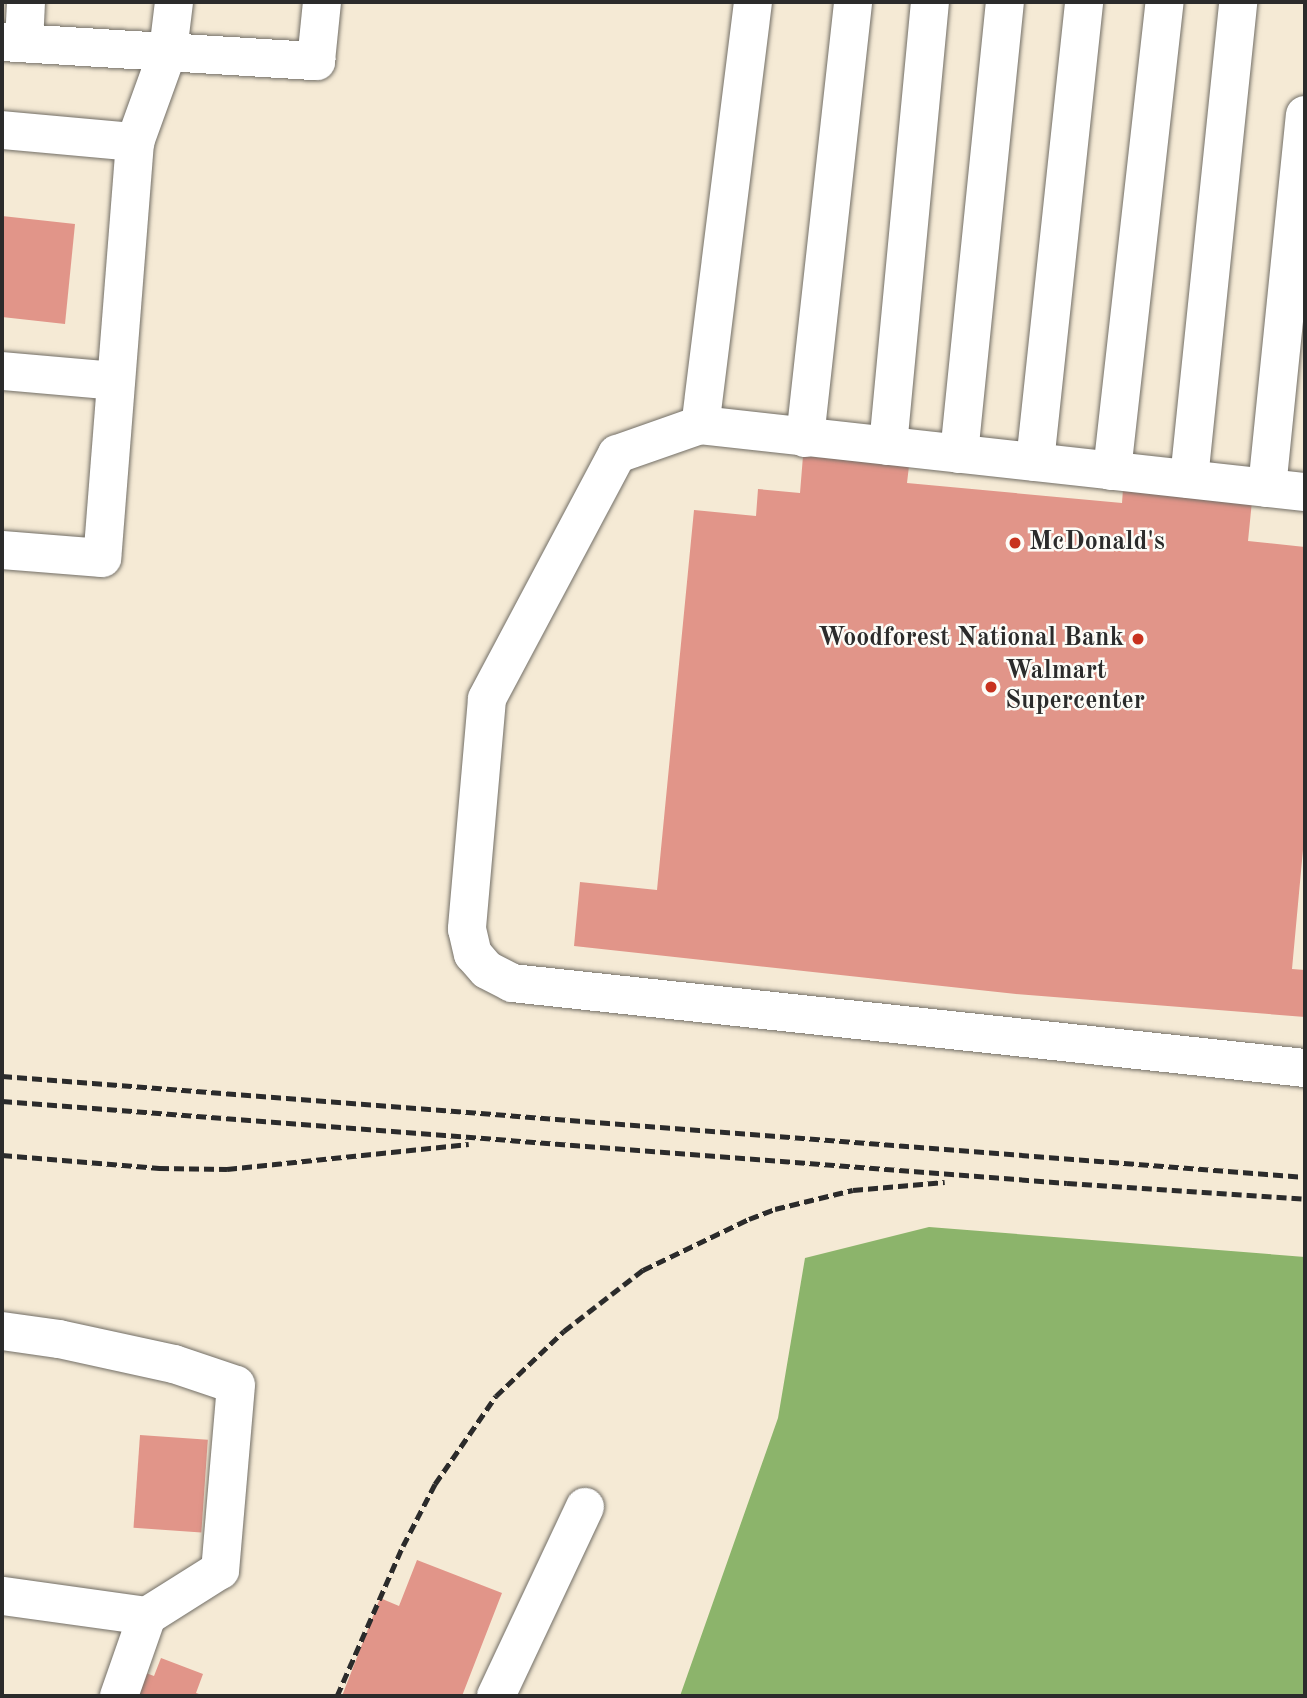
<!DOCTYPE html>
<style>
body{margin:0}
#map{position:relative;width:1307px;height:1698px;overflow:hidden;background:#f5ead5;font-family:"Old Standard TT",serif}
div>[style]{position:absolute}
.forest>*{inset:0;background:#8cb46b}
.building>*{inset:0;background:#e19589;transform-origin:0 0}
.roads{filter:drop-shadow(0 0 2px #726e66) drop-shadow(0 0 2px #726e66)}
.minor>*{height:38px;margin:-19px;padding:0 19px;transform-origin:19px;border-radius:19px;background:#fff}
.rail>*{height:5px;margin-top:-2.5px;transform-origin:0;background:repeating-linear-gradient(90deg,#2b2b2b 0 10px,transparent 0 15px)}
.dots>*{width:19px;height:19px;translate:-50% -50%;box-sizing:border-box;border:4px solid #fdfcf7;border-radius:50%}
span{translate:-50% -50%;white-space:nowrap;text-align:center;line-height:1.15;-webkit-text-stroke:5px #fdfcf7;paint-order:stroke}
.poi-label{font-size:26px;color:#2b2b2b;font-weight:700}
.left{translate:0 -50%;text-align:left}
.right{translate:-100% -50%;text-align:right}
.frame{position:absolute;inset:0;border:4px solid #2b2b2b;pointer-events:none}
</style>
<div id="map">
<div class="forest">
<i style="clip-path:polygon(929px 1227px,1305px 1257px,1305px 1696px,680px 1696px,778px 1418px,805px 1258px)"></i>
</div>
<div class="building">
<i style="clip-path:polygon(2px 216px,75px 224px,65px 324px,2px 317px)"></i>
<i style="clip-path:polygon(803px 456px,909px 466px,907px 483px,1122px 503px,1123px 489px,1252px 501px,1248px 541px,1305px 547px,1305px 828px,1292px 969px,1305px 970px,1305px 1017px,1016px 994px,574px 946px,580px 882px,657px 890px,694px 510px,756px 516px,758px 489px,800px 493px)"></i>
<i style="left:140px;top:1435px;width:68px;height:93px;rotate:4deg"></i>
<i style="clip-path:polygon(417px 1560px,502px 1593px,462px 1696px,342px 1696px,380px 1598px,399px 1606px)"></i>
<i style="clip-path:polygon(161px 1658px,203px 1674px,196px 1693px,205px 1696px,125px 1696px,135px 1669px,154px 1676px)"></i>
</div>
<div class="roads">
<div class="minor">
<i style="left:753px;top:2px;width:426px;rotate:97.1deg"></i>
<i style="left:700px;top:425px;width:88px;rotate:160.7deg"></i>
<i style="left:617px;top:454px;width:277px;rotate:118deg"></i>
<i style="left:487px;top:699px;width:231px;rotate:95deg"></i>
<i style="left:467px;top:929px;width:26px;rotate:77deg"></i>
<i style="left:473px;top:954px;width:21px;rotate:49deg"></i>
<i style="left:487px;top:970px;width:28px;rotate:27deg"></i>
<i style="left:512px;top:983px;width:798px;rotate:6.12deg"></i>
<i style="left:2px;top:42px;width:315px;rotate:3.5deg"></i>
<i style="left:316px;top:61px;width:59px;rotate:-84.2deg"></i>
<i style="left:24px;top:43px;width:41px;rotate:-87.2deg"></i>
<i style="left:2px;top:130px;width:134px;rotate:5.2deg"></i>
<i style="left:135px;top:142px;width:417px;rotate:94.5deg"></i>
<i style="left:102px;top:558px;width:100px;rotate:-175.4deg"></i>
<i style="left:135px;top:142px;width:97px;rotate:-70.1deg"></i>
<i style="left:168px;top:51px;width:49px;rotate:-83deg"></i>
<i style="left:2px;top:371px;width:114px;rotate:5deg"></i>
<i style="left:700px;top:425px;width:609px;rotate:6.32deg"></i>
<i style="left:805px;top:438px;width:439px;rotate:-83.7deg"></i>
<i style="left:888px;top:446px;width:446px;rotate:-84.6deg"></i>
<i style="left:959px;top:454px;width:454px;rotate:-84.2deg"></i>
<i style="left:1035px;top:462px;width:463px;rotate:-83.9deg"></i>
<i style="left:1112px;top:471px;width:472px;rotate:-83.6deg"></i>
<i style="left:1189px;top:479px;width:480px;rotate:-84.1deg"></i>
<i style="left:1267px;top:488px;width:375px;rotate:-84.2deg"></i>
<i style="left:2px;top:1331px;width:58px;rotate:8deg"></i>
<i style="left:59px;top:1339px;width:118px;rotate:12.3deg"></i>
<i style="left:174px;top:1364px;width:65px;rotate:18.7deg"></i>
<i style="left:236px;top:1385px;width:186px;rotate:94.9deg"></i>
<i style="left:220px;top:1570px;width:86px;rotate:147.8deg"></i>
<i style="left:147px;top:1616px;width:146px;rotate:-172.1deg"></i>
<i style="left:119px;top:1696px;width:85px;rotate:-70.7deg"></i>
<i style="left:496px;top:1696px;width:209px;rotate:-64.8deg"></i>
</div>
</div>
<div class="rail">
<i style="left:2px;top:1076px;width:1307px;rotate:4.43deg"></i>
<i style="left:2px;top:1101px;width:1068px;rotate:4.4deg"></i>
<i style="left:1067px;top:1183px;width:239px;rotate:3.8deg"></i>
<i style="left:2px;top:1155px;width:158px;rotate:4.7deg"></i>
<i style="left:159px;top:1168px;width:68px;rotate:0.8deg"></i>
<i style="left:227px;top:1169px;width:243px;rotate:-5.9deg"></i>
<i style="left:337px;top:1696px;width:164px;rotate:-66.3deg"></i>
<i style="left:403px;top:1546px;width:70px;rotate:-62.7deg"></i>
<i style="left:435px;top:1484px;width:107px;rotate:-55.3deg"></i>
<i style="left:496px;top:1396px;width:94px;rotate:-43.7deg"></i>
<i style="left:564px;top:1331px;width:100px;rotate:-37.7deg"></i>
<i style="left:643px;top:1270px;width:118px;rotate:-25.7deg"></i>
<i style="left:749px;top:1219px;width:28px;rotate:-21deg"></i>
<i style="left:775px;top:1209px;width:80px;rotate:-13.7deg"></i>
<i style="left:853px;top:1190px;width:92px;rotate:-5deg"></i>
</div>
<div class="dots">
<i style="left:1015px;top:543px;background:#c8321e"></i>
<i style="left:1138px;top:639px;background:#c8321e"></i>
<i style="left:991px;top:687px;background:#c8321e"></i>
</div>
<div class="poi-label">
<span class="left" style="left:1029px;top:543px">McDonald's</span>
<span class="right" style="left:1124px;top:639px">Woodforest National Bank</span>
<span class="left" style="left:1005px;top:687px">Walmart<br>Supercenter</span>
</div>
<div class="frame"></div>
</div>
